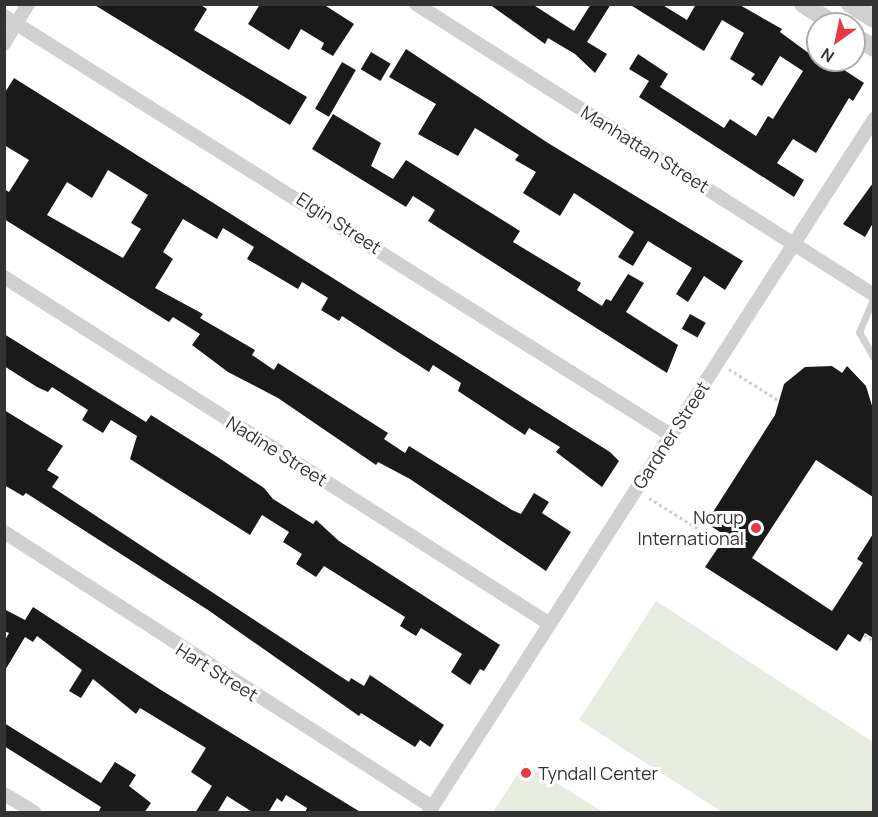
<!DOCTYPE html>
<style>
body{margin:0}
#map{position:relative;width:878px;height:817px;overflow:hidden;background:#fff;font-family:Manrope,sans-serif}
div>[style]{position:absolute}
.green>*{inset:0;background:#e6ecdf}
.building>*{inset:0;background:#1a1a1a;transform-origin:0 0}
.path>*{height:3px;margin-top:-1.5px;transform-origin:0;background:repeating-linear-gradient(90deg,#cdcdcd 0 3px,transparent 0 6px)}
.service>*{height:7px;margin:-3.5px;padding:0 3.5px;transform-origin:3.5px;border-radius:3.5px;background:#d0d0d0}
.minor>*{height:14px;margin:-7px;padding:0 7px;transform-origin:7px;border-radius:7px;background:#d0d0d0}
.tertiary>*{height:18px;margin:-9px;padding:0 9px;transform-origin:9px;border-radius:9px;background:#d0d0d0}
.dots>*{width:16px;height:16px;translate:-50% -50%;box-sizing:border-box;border:3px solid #fff;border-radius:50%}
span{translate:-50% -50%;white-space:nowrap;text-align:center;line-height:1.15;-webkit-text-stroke:6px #fff;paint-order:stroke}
.street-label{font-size:18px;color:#333}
.poi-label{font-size:18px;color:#333}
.right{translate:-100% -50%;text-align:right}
.left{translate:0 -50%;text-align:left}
.frame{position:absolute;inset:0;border:6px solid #333;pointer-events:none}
.north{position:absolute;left:806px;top:12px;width:60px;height:60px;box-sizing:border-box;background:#fff;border:2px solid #adadad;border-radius:50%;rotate:213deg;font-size:16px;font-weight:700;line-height:24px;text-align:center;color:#333}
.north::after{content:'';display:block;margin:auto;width:21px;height:27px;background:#e63946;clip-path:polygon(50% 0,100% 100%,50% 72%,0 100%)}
</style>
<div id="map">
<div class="green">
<i style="clip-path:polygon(656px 601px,873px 742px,873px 812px,722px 812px,579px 720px)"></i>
<i style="clip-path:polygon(525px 763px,603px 812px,493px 812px)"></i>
</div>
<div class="building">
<i style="clip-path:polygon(93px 4px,199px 4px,207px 9px,194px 30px,307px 97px,290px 125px)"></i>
<i style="clip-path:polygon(260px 4px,323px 4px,354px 24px,333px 56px,321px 49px,324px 43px,301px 29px,289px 50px,248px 24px)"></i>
<i style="clip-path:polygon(489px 4px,532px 4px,574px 31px,591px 4px,611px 4px,587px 42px,607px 54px,595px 73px,575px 54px,548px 38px,545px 44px)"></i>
<i style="clip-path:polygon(629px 4px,661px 4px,687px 20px,696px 4px,738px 4px,782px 29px,780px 32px,818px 60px,829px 60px,864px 83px,853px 101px,849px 98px,816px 153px,793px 139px,777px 163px,804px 180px,794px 197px,639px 97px,649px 81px,629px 69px,638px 54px,668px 74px,660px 87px,724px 128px,730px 119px,756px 136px,768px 116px,773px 119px,803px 71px,780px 56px,762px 86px,751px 79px,755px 74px,730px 59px,744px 33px,722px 20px,704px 51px)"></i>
<i style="clip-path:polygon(406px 49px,548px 143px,743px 261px,725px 290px,704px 276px,688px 302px,676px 294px,692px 268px,648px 241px,633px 266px,618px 257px,634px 232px,574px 193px,560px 216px,523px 193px,536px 172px,515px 160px,519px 155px,475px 128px,458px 156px,418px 134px,436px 104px,389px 77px)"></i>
<i style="left:371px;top:52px;width:23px;height:20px;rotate:31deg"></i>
<i style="left:342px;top:62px;width:16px;height:54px;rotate:30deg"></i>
<i style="clip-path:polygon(evenodd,14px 78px,610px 452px,619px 461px,602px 487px,556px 452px,560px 447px,529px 428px,525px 435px,505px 422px,458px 391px,461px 383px,433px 365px,429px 372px,342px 316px,339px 321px,321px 310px,328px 298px,302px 282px,298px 289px,247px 259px,254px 247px,223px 228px,217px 239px,183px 219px,163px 252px,173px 259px,155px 288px,203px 314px,200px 318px,255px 350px,252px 355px,274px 370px,278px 363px,388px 433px,384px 439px,405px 453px,409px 446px,512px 510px,521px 514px,534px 493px,549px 502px,542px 513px,571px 532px,546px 571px,410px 479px,378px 462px,376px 465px,278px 398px,228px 372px,192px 345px,200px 334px,173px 317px,169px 322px,4px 219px,4px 189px,9px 192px,29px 160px,4px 145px,4px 94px,14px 78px,108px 170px,148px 195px,131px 223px,141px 229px,123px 258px,47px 215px,67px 182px,92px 198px,108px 170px)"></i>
<i style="clip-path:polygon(333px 114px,381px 143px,371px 166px,393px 179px,406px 160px,520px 231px,513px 242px,581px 283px,577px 290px,602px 306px,606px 299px,611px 301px,628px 274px,644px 283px,626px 312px,678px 345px,667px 373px,428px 221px,435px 210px,413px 196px,406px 207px,312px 149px)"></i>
<i style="clip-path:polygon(873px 183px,873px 223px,865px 237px,843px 224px)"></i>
<i style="left:690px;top:314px;width:18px;height:17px;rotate:29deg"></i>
<i style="clip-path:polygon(4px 334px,146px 422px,151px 415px,216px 456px,264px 488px,273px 499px,313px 524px,316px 520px,339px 541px,500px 645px,484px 671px,480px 669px,470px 685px,451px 672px,462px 654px,421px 628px,416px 636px,400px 626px,405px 617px,324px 566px,316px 577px,296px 564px,302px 554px,283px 542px,289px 532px,262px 515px,250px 535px,130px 459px,137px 436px,111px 420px,103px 433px,82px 420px,88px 410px,52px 387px,48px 392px,37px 387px,4px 366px)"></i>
<i style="clip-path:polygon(832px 366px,842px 373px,847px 366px,866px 386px,873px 409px,873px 497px,816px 460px,752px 558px,832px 611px,863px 563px,857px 559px,873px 534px,873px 638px,865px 633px,860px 642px,848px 634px,837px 651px,705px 567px,726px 536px,706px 523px,775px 415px,784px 384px,805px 367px)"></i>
<i style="clip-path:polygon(4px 410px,63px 446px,47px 470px,59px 477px,52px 487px,349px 682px,351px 678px,364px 686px,370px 675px,444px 725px,430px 747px,420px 740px,415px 747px,361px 713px,359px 716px,208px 610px,26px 493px,23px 496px,4px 485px)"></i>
<i style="clip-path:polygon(33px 607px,161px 690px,362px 813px,305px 813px,307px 808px,286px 795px,282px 802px,277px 798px,268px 813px,254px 813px,227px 796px,217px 813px,195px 813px,212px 786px,191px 772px,206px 748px,140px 708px,136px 714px,93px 679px,81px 698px,69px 691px,82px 670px,37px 636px,33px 642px,25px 637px,4px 672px,4px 642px,9px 633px,4px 631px,4px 609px,25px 620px)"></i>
<i style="clip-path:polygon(4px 723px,101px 783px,115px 762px,136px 775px,129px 786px,151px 803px,144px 813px,98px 813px,101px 807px,4px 746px)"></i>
</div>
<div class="path">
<i style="left:729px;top:369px;width:58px;rotate:32.3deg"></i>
<i style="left:649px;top:498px;width:85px;rotate:32deg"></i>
<i style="left:864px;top:635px;width:12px;rotate:31deg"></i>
</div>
<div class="service">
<i style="left:874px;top:297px;width:38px;rotate:113deg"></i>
<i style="left:859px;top:332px;width:30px;rotate:60deg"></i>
</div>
<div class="minor">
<i style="left:416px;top:4px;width:543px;rotate:32.43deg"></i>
<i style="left:4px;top:16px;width:788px;rotate:32.14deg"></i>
<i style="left:4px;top:44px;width:47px;rotate:-59deg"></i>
<i style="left:4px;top:277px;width:647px;rotate:32.44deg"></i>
<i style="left:4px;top:532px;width:509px;rotate:32.72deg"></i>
<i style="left:4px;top:794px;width:35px;rotate:31deg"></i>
<i style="left:429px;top:812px;width:824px;rotate:-57.29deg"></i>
</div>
<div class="tertiary">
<i style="left:803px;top:4px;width:37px;rotate:33deg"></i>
<i style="left:850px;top:4px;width:28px;rotate:32deg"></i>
<i style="left:854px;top:36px;width:23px;rotate:31deg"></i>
</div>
<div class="dots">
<i style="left:756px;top:528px;background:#e63946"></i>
<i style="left:526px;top:773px;background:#e63946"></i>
</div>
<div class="street-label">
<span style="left:645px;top:149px;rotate:32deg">Manhattan Street</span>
<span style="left:339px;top:223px;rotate:33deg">Elgin Street</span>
<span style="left:671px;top:435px;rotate:-57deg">Gardner Street</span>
<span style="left:277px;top:451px;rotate:32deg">Nadine Street</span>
<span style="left:217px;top:672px;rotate:32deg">Hart Street</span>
</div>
<div class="poi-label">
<span class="right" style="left:744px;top:528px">Norup<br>International</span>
<span class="left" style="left:538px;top:773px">Tyndall Center</span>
</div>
<div class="frame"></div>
<div class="north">N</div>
</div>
